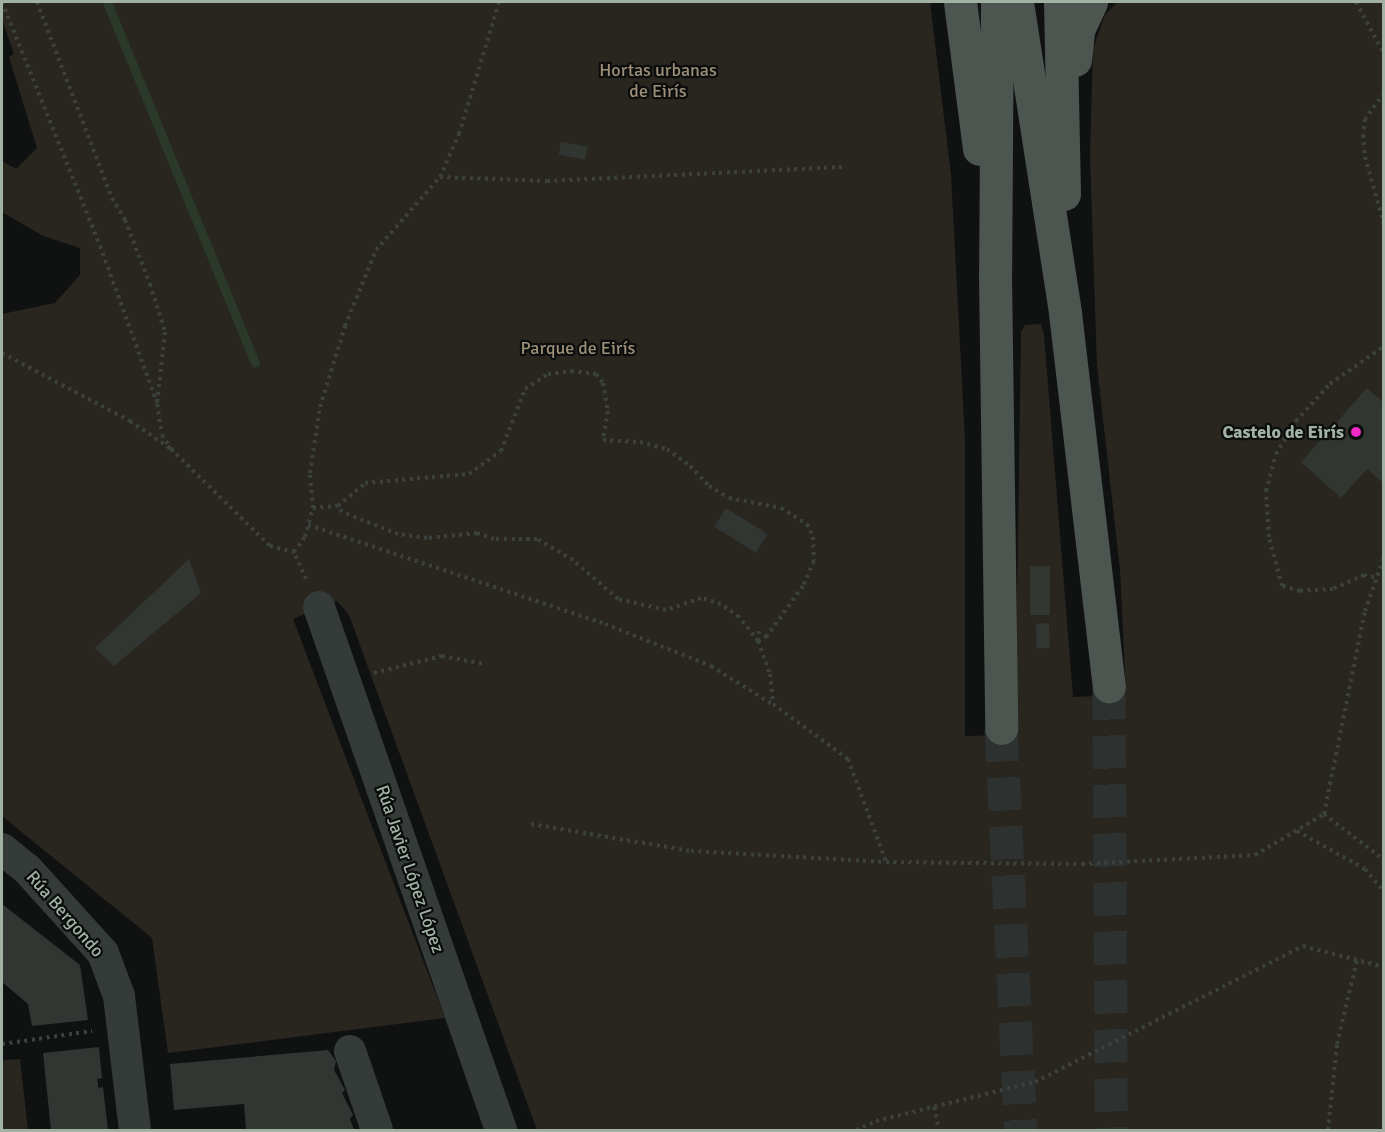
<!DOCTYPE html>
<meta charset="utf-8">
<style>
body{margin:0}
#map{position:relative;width:1385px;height:1132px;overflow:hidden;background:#101111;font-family:Signika,sans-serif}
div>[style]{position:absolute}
.green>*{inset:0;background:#292620}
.stream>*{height:9px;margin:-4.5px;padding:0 4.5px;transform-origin:4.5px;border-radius:4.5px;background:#2a392a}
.building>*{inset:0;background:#323633;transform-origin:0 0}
.primary-tunnel>*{height:33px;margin-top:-16.5px;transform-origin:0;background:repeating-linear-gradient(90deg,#2d312f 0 33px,transparent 0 49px)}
.path>*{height:4px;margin-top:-2px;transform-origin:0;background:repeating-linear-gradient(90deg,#3b423d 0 3px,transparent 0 7.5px)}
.street>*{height:32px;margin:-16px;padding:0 16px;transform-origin:16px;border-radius:16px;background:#353b38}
.primary>*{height:33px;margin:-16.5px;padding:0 16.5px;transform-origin:16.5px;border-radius:16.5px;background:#4d5550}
.dots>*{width:16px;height:16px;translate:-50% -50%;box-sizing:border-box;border:3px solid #0b0c0c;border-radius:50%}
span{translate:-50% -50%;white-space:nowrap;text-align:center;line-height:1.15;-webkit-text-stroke:4.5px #0b0c0c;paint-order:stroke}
.park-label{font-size:18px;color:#9d8f78}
.poi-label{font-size:18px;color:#a1b2a5;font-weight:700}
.right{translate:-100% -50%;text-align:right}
.street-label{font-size:18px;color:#a1b2a5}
.frame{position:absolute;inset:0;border:3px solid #a1b2a5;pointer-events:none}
</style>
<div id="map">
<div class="green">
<i style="clip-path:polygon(2px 2px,930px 2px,951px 175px,965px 440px,965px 736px,1015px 735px,1021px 332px,1025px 325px,1041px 324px,1044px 335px,1073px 697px,1126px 695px,1120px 570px,1097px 366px,1090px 154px,1093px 49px,1105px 15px,1117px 2px,1383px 2px,1383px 1130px,537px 1130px,349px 615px,337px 601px,293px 619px,445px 1018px,168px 1053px,152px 938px,2px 816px,2px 314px,55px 303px,80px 275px,80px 248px,43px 236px,2px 212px,2px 161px,16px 169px,37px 148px,9px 57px,14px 54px,2px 20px)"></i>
<i style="clip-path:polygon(20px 1059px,28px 1130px,2px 1130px,2px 1060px)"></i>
</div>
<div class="stream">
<i style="left:107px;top:2px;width:390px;rotate:67.7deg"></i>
</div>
<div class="building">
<i style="left:561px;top:142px;width:27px;height:13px;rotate:10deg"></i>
<i style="clip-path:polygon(1367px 388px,1384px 403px,1384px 484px,1367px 469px,1341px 498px,1301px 462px)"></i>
<i style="left:726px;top:508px;width:49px;height:22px;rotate:32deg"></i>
<i style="clip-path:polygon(189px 559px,201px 593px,114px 666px,95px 648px)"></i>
<i style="left:1030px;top:566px;width:20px;height:49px"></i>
<i style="left:1049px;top:623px;width:25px;height:13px;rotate:88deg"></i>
<i style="clip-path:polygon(2px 904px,80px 965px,88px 1020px,32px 1026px,28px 1004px,2px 982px)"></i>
<i style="clip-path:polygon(99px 1047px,102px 1078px,97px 1079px,98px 1083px,98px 1088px,103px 1087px,108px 1130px,51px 1130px,43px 1053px)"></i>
<i style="clip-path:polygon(328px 1050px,336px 1061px,334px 1070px,345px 1090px,342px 1093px,353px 1115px,350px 1119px,354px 1130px,246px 1130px,244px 1104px,174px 1110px,170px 1064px)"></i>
</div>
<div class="primary-tunnel">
<i style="left:1109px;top:686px;width:444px;rotate:89.7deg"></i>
<i style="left:1001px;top:728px;width:402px;rotate:87.2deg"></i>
</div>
<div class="path">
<i style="left:2px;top:2px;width:263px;rotate:68.1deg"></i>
<i style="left:100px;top:246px;width:167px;rotate:70deg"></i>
<i style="left:37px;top:2px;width:210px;rotate:69.1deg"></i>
<i style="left:112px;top:198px;width:26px;rotate:59deg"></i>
<i style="left:125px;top:220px;width:69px;rotate:68.7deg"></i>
<i style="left:150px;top:284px;width:50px;rotate:72.6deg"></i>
<i style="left:165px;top:332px;width:72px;rotate:96.3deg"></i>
<i style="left:157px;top:404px;width:31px;rotate:81deg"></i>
<i style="left:162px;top:435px;width:17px;rotate:57deg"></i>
<i style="left:1356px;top:2px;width:59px;rotate:61.7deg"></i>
<i style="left:1384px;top:93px;width:32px;rotate:126deg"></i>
<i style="left:1365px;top:119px;width:16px;rotate:97deg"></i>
<i style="left:1363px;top:135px;width:22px;rotate:85deg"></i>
<i style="left:1365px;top:157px;width:70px;rotate:74.2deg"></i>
<i style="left:440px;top:177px;width:107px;rotate:2.1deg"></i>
<i style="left:547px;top:181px;width:295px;rotate:-2.7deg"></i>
<i style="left:2px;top:353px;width:145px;rotate:28deg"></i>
<i style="left:130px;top:421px;width:50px;rotate:34.3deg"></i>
<i style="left:171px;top:449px;width:139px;rotate:44.4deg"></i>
<i style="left:270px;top:546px;width:25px;rotate:14deg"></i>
<i style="left:571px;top:371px;width:25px;rotate:7deg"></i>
<i style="left:596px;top:374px;width:11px;rotate:52deg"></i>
<i style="left:603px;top:383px;width:28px;rotate:80deg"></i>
<i style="left:608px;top:411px;width:29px;rotate:100deg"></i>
<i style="left:603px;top:440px;width:37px;rotate:3deg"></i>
<i style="left:640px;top:442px;width:28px;rotate:15deg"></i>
<i style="left:667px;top:449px;width:29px;rotate:36deg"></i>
<i style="left:690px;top:466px;width:28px;rotate:46deg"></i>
<i style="left:709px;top:486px;width:23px;rotate:31deg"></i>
<i style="left:729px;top:498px;width:53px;rotate:10.9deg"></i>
<i style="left:781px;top:508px;width:31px;rotate:32deg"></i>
<i style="left:807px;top:524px;width:14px;rotate:65deg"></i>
<i style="left:813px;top:537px;width:24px;rotate:88deg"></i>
<i style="left:814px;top:561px;width:27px;rotate:114deg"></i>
<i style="left:803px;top:586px;width:62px;rotate:125.8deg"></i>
<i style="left:767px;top:636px;width:10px;rotate:151deg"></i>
<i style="left:758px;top:641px;width:31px;rotate:-128deg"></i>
<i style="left:739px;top:617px;width:22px;rotate:-144deg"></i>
<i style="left:721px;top:604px;width:21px;rotate:-163deg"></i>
<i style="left:701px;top:598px;width:37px;rotate:161deg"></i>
<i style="left:666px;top:610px;width:49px;rotate:-167.1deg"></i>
<i style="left:618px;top:599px;width:60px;rotate:-139.1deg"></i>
<i style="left:573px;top:560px;width:42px;rotate:-149.7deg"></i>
<i style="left:537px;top:539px;width:43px;rotate:180deg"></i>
<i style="left:494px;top:539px;width:18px;rotate:-161deg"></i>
<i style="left:477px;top:533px;width:50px;rotate:174.3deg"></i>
<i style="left:427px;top:538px;width:29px;rotate:-172deg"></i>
<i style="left:398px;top:534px;width:60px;rotate:-158.6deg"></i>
<i style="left:342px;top:512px;width:7px;rotate:-124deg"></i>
<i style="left:338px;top:506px;width:35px;rotate:-40deg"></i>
<i style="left:365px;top:483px;width:104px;rotate:-4.9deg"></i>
<i style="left:469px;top:474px;width:39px;rotate:-36deg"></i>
<i style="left:501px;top:451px;width:66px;rotate:-68.8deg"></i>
<i style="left:525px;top:389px;width:27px;rotate:-33deg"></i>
<i style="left:548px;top:374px;width:23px;rotate:-7deg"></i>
<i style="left:313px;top:508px;width:25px;rotate:-5deg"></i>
<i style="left:308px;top:525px;width:313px;rotate:18.4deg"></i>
<i style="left:605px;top:624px;width:114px;rotate:21.6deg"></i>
<i style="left:711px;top:666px;width:72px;rotate:31.9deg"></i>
<i style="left:1374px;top:577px;width:10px;rotate:-169deg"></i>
<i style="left:1364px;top:575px;width:34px;rotate:156deg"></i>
<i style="left:1333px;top:589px;width:33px;rotate:177deg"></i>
<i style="left:1300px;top:591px;width:19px;rotate:-164deg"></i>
<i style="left:1282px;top:586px;width:51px;rotate:-104.9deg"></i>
<i style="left:1269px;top:537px;width:46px;rotate:-93.7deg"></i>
<i style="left:1266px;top:491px;width:38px;rotate:-75deg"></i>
<i style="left:1276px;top:454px;width:39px;rotate:-59deg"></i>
<i style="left:1296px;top:421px;width:50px;rotate:-47.4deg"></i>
<i style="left:1330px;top:384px;width:66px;rotate:-35.1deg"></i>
<i style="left:306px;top:579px;width:30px;rotate:-114deg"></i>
<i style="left:294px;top:552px;width:19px;rotate:-54deg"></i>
<i style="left:305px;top:537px;width:30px;rotate:-75deg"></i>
<i style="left:313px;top:508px;width:35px;rotate:-95deg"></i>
<i style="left:310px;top:473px;width:67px;rotate:-81.4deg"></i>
<i style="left:320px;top:407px;width:85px;rotate:-72.8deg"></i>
<i style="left:345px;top:326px;width:82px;rotate:-67.8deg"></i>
<i style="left:376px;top:250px;width:97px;rotate:-48.8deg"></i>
<i style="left:440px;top:177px;width:47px;rotate:-66.2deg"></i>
<i style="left:459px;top:134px;width:138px;rotate:-73.1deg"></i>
<i style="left:759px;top:631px;width:10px;rotate:96deg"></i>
<i style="left:758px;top:641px;width:35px;rotate:70deg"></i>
<i style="left:770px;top:674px;width:30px;rotate:84deg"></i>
<i style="left:773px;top:704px;width:93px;rotate:36.3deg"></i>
<i style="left:848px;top:759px;width:110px;rotate:69.7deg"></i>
<i style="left:886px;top:862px;width:196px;rotate:0.6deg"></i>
<i style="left:1082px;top:864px;width:173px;rotate:-3deg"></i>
<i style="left:1255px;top:855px;width:80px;rotate:-30.7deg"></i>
<i style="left:1324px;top:814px;width:207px;rotate:-78.6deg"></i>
<i style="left:1365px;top:611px;width:57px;rotate:-70.6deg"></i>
<i style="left:374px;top:673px;width:70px;rotate:-14deg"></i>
<i style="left:442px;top:656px;width:43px;rotate:10.8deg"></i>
<i style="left:1324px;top:814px;width:76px;rotate:37.5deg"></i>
<i style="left:531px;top:824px;width:162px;rotate:9.6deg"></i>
<i style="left:691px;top:851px;width:195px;rotate:3.2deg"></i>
<i style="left:1297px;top:831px;width:78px;rotate:29.2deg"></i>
<i style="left:1365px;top:869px;width:30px;rotate:50deg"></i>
<i style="left:2px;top:1044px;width:91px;rotate:-8.2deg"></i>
<i style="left:934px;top:1107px;width:24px;rotate:78deg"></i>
<i style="left:856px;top:1130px;width:22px;rotate:-24deg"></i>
<i style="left:876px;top:1121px;width:164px;rotate:-13.8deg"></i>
<i style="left:1035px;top:1082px;width:301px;rotate:-26.9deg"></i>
<i style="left:1303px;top:946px;width:84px;rotate:14.5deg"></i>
<i style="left:1328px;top:1130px;width:86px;rotate:-84deg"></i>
<i style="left:1337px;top:1044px;width:86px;rotate:-76.6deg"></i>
</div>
<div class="street">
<i style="left:319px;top:607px;width:554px;rotate:70.81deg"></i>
<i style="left:2px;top:849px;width:32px;rotate:39deg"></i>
<i style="left:27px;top:869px;width:113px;rotate:47.9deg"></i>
<i style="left:103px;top:953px;width:46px;rotate:69.6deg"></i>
<i style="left:119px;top:996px;width:135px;rotate:83.2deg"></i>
<i style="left:350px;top:1051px;width:83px;rotate:71.1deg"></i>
</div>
<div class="primary">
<i style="left:960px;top:2px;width:148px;rotate:82.6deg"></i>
<i style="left:997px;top:2px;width:274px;rotate:90.4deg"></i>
<i style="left:995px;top:276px;width:452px;rotate:89.2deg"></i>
<i style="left:1017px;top:2px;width:315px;rotate:81.2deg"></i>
<i style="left:1065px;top:313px;width:376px;rotate:83.3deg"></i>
<i style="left:1060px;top:2px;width:192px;rotate:88.8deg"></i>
<i style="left:1075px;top:60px;width:30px;rotate:-84deg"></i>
<i style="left:1078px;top:30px;width:31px;rotate:-65deg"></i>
</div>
<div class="dots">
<i style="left:1356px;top:432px;background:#ee2bc5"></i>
</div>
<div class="park-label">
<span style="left:658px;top:81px">Hortas urbanas<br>de Eirís</span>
<span style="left:578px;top:348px">Parque de Eirís</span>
</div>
<div class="poi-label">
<span class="right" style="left:1344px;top:432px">Castelo de Eirís</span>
</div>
<div class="street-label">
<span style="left:410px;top:869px;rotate:71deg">Rúa Javier López López</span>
<span style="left:65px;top:914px;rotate:49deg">Rúa Bergondo</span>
</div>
<div class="frame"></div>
</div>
